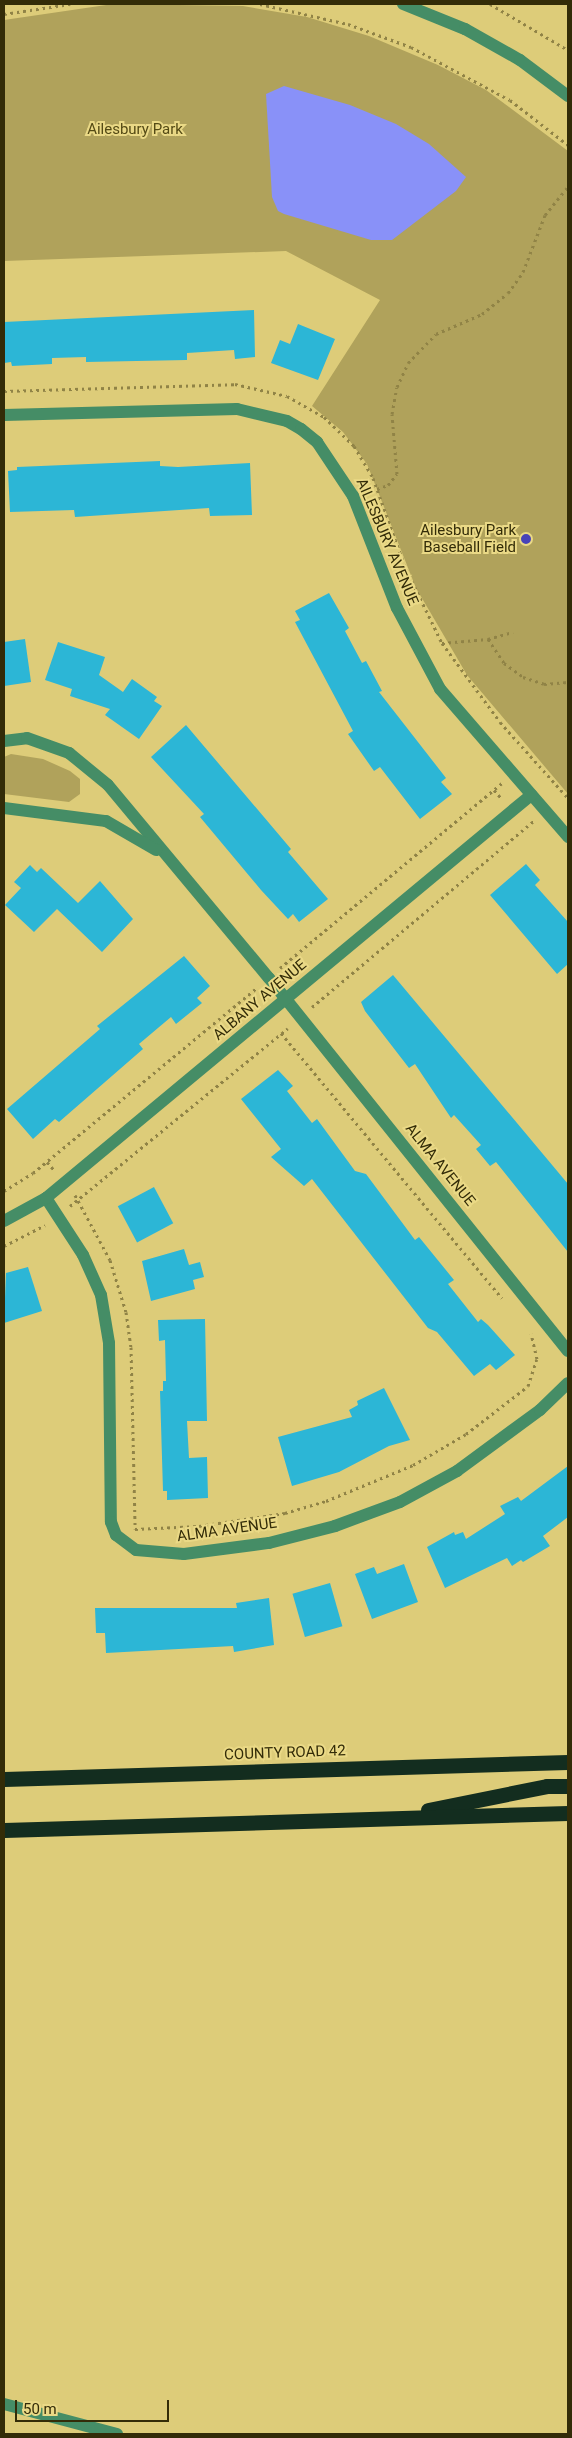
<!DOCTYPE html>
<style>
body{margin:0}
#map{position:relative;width:572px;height:2438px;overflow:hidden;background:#ddcc79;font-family:Roboto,sans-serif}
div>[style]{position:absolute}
.green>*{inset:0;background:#b0a25b}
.water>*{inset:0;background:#8991f8}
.building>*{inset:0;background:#2cb6d6;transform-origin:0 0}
.path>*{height:3px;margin-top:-1.5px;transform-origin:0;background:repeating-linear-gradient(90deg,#908346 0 2.5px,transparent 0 6.5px)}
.minor>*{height:12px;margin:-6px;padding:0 6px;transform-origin:6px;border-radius:6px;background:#458d66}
.highway>*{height:15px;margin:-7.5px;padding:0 7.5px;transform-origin:7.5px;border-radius:7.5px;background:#132d1f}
.dots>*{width:14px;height:14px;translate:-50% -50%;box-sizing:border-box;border:2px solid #ead986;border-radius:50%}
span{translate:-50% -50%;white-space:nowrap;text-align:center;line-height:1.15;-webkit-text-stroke:4px #ead986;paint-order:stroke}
.park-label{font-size:15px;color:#544a15}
.poi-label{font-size:15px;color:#332c08}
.right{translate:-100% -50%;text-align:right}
.street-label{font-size:15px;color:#332c08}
.frame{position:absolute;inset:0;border:5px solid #332c08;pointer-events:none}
.scale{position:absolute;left:15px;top:2400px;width:154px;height:22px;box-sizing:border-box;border:2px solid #332c08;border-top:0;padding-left:6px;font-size:15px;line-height:18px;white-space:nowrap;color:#332c08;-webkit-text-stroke:4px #ead986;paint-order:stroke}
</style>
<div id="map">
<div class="green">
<i style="clip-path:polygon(113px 4px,243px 6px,307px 17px,369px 36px,438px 65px,486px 90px,568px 151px,568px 794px,467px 675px,416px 588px,367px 464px,343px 432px,312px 406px,380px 300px,286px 251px,4px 261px,4px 20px)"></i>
<i style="clip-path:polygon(11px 754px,43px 759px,70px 771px,80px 779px,80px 794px,69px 802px,4px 794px,4px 757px)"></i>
</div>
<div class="water">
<i style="clip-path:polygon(284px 86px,350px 105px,396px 124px,429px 144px,466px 177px,456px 191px,392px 240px,371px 240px,284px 214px,278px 211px,272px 197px,266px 94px)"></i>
</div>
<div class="building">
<i style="clip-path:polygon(254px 310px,255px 357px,235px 359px,234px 350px,187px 353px,187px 360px,86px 362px,86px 357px,52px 358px,52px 364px,12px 366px,11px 362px,4px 363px,4px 322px)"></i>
<i style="clip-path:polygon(298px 324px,335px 339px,318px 380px,271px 363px,280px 340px,290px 344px)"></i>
<i style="clip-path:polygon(160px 461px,160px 466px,178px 467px,250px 463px,252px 515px,210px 516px,209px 508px,75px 517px,74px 510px,10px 512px,8px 471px,17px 470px,17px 467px)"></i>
<i style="clip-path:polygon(329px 593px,349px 628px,345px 631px,362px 663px,366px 661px,382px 691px,379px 692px,446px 778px,441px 782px,452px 794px,420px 819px,380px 767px,374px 771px,348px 734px,353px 731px,295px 622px,300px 620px,295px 611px)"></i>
<i style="clip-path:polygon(25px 639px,31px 682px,4px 686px,4px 642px)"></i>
<i style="clip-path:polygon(58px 642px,105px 657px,99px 675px,123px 692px,132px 679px,157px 697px,154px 701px,162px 706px,139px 739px,105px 715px,110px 709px,70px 696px,72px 689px,45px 680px)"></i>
<i style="clip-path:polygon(186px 725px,291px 849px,288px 852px,328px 899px,299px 922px,293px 914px,288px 919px,261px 890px,200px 817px,204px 814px,151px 757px)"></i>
<i style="clip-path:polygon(526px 864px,540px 880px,535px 885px,568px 922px,568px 964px,557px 974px,490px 895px)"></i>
<i style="clip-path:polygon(30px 865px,37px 872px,41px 868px,78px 903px,100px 881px,133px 919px,102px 952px,57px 909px,34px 932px,5px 905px,21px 888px,14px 882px)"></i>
<i style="clip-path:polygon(184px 956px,210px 986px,197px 998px,202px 1003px,176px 1024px,171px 1017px,139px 1044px,143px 1049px,59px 1122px,55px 1119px,33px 1139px,7px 1109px,100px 1029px,97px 1026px)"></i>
<i style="clip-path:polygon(393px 975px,568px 1184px,568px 1252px,496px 1162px,490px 1166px,476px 1149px,481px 1145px,454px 1115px,451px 1118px,415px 1064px,409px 1068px,365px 1011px,361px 1002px)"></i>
<i style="clip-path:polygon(278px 1070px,293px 1086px,287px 1091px,312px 1123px,317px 1119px,355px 1171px,366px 1174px,415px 1240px,419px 1237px,454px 1280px,448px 1284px,478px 1322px,481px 1319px,488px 1325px,515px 1355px,496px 1370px,490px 1364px,474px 1376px,437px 1332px,428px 1328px,312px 1179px,304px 1186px,271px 1157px,281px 1149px,241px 1099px)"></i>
<i style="left:154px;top:1187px;width:41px;height:41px;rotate:62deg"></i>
<i style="clip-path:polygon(184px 1249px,189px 1265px,200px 1262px,204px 1277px,193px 1280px,195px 1289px,151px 1301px,142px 1261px)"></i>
<i style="clip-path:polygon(28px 1267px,42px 1311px,4px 1323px,6px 1273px)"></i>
<i style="clip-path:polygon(205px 1319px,207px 1421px,187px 1421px,189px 1458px,207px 1457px,208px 1498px,167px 1500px,167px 1491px,163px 1491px,160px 1391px,163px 1391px,163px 1381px,166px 1381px,165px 1340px,159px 1341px,158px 1320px)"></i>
<i style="clip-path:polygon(384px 1388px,410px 1440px,389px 1446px,339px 1472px,292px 1486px,278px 1437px,352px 1417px,349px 1410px,358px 1405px,357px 1401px)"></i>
<i style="clip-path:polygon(568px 1466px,568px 1517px,543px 1536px,550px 1546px,523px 1562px,521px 1560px,512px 1566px,507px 1558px,445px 1588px,427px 1547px,454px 1532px,455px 1535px,463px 1532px,466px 1539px,505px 1514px,500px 1506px,518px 1497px,521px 1501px)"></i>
<i style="clip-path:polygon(404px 1564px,418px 1602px,372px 1619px,355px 1574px,374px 1567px,377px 1574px)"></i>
<i style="left:330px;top:1583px;width:45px;height:39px;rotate:74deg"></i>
<i style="clip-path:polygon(269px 1598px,274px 1645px,234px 1652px,233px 1646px,106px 1653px,105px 1633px,96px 1633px,95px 1608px,237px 1608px,236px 1603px)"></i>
</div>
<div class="path">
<i style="left:260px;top:4px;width:90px;rotate:12.8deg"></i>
<i style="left:348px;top:24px;width:67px;rotate:20.1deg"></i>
<i style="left:411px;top:47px;width:112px;rotate:28.2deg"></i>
<i style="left:510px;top:100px;width:73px;rotate:37.8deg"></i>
<i style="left:490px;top:4px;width:91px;rotate:30.5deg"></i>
<i style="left:4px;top:14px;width:67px;rotate:-8.6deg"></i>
<i style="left:4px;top:391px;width:231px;rotate:-1.7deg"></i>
<i style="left:235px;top:384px;width:53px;rotate:13deg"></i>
<i style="left:287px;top:396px;width:43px;rotate:29.6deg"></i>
<i style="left:324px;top:417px;width:42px;rotate:44deg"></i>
<i style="left:354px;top:446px;width:37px;rotate:59deg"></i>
<i style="left:373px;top:478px;width:97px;rotate:70.1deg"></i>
<i style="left:406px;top:569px;width:82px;rotate:64.1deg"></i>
<i style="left:442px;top:643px;width:98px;rotate:53.7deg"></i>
<i style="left:500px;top:722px;width:102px;rotate:48.2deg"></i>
<i style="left:377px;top:489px;width:12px;rotate:-20deg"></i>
<i style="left:388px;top:485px;width:14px;rotate:-51deg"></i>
<i style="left:397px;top:474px;width:60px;rotate:-94.8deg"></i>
<i style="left:392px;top:414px;width:27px;rotate:-80deg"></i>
<i style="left:397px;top:387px;width:26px;rotate:-65deg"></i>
<i style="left:408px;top:363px;width:40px;rotate:-46deg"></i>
<i style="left:436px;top:334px;width:50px;rotate:-23.5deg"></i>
<i style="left:482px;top:314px;width:33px;rotate:-39deg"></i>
<i style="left:508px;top:293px;width:26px;rotate:-54deg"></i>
<i style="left:523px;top:272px;width:61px;rotate:-68.9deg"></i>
<i style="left:545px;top:215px;width:36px;rotate:-51deg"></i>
<i style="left:488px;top:639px;width:29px;rotate:56deg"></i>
<i style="left:504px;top:663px;width:24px;rotate:36deg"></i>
<i style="left:523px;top:677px;width:22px;rotate:18deg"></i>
<i style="left:544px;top:684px;width:24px;rotate:-5deg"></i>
<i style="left:442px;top:643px;width:46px;rotate:-5deg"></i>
<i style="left:488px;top:639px;width:26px;rotate:-16deg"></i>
<i style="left:494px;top:790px;width:12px;rotate:48deg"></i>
<i style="left:280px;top:968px;width:289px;rotate:-39.8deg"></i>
<i style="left:312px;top:1007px;width:291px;rotate:-40deg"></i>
<i style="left:281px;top:1033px;width:345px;rotate:50.2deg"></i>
<i style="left:47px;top:1162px;width:12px;rotate:48deg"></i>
<i style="left:4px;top:1191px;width:34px;rotate:-32deg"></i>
<i style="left:33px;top:1173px;width:291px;rotate:-39.6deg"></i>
<i style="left:75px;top:1195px;width:74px;rotate:61.7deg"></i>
<i style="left:110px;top:1260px;width:54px;rotate:72.9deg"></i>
<i style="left:126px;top:1312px;width:35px;rotate:82deg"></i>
<i style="left:131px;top:1347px;width:182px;rotate:88.7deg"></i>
<i style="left:135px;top:1529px;width:64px;rotate:-2.7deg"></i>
<i style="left:199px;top:1526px;width:87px;rotate:-8.6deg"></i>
<i style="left:285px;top:1513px;width:43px;rotate:-16.3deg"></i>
<i style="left:326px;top:1501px;width:94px;rotate:-22.5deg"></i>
<i style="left:413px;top:1465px;width:61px;rotate:-30.3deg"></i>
<i style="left:466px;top:1434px;width:78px;rotate:-37.7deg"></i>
<i style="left:528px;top:1386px;width:28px;rotate:-72deg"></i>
<i style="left:537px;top:1359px;width:26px;rotate:-103deg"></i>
<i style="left:70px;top:1206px;width:281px;rotate:-39.2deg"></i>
<i style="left:4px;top:1246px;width:46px;rotate:-27.1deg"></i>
</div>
<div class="minor">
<i style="left:403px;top:4px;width:67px;rotate:22deg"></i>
<i style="left:465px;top:29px;width:63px;rotate:29.4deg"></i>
<i style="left:520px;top:60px;width:60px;rotate:36.9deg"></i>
<i style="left:4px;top:415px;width:233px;rotate:-1.5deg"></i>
<i style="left:237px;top:409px;width:51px;rotate:13.5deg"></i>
<i style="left:287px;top:421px;width:16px;rotate:30deg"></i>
<i style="left:301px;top:429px;width:21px;rotate:39deg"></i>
<i style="left:317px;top:442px;width:65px;rotate:56.3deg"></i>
<i style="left:353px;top:496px;width:120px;rotate:68.6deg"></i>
<i style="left:397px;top:608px;width:92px;rotate:62deg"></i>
<i style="left:440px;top:689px;width:196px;rotate:49.1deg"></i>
<i style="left:4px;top:741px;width:23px;rotate:-7deg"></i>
<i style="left:27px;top:738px;width:45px;rotate:19.7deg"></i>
<i style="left:69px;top:753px;width:50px;rotate:39.4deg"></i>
<i style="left:108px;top:785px;width:251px;rotate:50.2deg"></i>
<i style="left:269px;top:978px;width:478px;rotate:51.3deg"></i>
<i style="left:4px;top:808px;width:103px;rotate:7.3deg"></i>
<i style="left:106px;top:821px;width:58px;rotate:30.1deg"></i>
<i style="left:46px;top:1198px;width:68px;rotate:57deg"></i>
<i style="left:83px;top:1255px;width:44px;rotate:65.8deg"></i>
<i style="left:101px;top:1295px;width:49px;rotate:80.5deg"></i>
<i style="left:109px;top:1343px;width:179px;rotate:89.4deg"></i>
<i style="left:111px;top:1522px;width:14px;rotate:69deg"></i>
<i style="left:116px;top:1535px;width:25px;rotate:37deg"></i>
<i style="left:136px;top:1550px;width:48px;rotate:4.8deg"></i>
<i style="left:184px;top:1554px;width:86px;rotate:-7.4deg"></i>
<i style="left:269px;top:1543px;width:68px;rotate:-14.4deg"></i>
<i style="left:335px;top:1526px;width:69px;rotate:-20.3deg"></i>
<i style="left:400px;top:1502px;width:65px;rotate:-28.5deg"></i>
<i style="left:457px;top:1471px;width:103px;rotate:-36.3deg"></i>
<i style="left:540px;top:1410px;width:39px;rotate:-44deg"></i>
<i style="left:4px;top:1221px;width:48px;rotate:-28.7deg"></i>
<i style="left:46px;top:1198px;width:631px;rotate:-39.72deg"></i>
<i style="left:4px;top:2404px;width:117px;rotate:14.9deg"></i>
</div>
<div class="highway">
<i style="left:4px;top:1779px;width:564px;rotate:-1.73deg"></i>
<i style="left:428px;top:1810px;width:121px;rotate:-11.4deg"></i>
<i style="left:547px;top:1786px;width:21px"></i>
<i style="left:4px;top:1830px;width:564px;rotate:-1.73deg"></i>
</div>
<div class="dots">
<i style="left:526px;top:539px;background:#4843b9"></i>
</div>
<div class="park-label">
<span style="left:135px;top:130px">Ailesbury Park</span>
</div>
<div class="poi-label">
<span class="right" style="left:516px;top:539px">Ailesbury Park<br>Baseball Field</span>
</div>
<div class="street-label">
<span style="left:387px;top:542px;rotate:67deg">AILESBURY AVENUE</span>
<span style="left:260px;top:1000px;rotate:-40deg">ALBANY AVENUE</span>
<span style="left:440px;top:1165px;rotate:51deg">ALMA AVENUE</span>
<span style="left:227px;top:1530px;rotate:-8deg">ALMA AVENUE</span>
<span style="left:285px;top:1753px;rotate:-2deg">COUNTY ROAD 42</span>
</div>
<div class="frame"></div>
<div class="scale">50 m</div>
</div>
